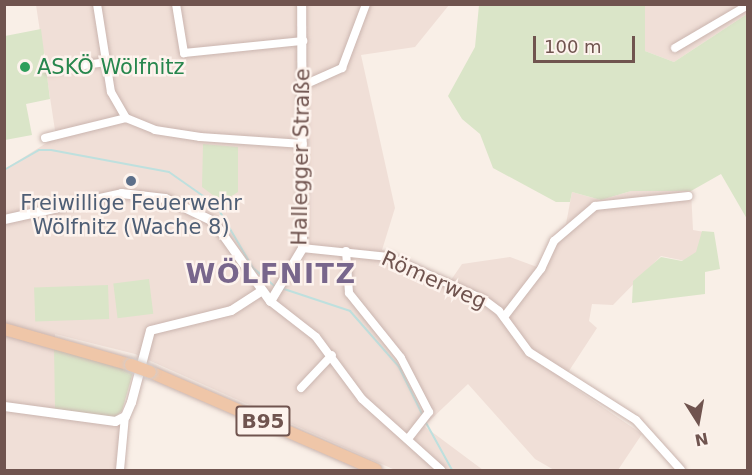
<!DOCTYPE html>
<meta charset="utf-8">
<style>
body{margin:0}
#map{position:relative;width:752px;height:475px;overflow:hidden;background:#f9efe7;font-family:"DejaVu Sans",sans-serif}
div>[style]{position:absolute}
.residential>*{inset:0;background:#f0dfd7}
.green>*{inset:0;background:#dae5c8;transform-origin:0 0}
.stream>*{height:2px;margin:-1px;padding:0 1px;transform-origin:1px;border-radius:1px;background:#bee0de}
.roads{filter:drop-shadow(0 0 2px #cab5af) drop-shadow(0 0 2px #cab5af)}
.minor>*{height:8px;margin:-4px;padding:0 4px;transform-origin:4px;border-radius:4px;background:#fff}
.tertiary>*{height:9px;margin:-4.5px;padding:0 4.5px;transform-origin:4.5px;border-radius:4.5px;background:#fff}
.primary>*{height:12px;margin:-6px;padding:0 6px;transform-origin:6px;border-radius:6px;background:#efc6a8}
.bridges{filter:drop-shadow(0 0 2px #d4ccca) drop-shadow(0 0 2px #d4ccca)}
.primary-bridge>*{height:12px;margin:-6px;padding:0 6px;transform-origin:6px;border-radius:6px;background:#efc6a8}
.dots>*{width:16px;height:16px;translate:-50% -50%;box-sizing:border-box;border:3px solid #fdf3ed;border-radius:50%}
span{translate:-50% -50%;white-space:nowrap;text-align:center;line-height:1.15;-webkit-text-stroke:5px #fdf3ed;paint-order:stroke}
.shield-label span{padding:2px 4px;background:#fdf3ed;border:2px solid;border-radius:4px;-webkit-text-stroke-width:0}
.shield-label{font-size:20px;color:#70544f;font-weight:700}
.leisure-label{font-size:21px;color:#27864d}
.left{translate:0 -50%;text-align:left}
.street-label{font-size:21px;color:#70544f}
.service-label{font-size:21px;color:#4e5e75}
.district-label{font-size:27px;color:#78668c;font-weight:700;letter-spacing:1.5px}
.frame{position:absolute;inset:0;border:6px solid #70544f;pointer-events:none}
.north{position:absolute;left:668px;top:391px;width:60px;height:60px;-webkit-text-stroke:4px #fdf3ed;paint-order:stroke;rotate:169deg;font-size:16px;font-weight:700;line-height:24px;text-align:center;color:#70544f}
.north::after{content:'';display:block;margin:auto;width:21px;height:27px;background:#70544f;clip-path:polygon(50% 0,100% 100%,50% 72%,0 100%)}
.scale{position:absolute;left:533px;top:36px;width:102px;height:27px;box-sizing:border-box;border:3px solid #70544f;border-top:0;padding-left:8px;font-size:18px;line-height:21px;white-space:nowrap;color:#70544f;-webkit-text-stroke:4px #fdf3ed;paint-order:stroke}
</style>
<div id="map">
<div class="residential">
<i style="clip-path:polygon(36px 5px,449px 5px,415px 47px,361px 55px,395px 208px,382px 250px,451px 280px,462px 264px,510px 257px,537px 267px,552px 237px,566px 224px,572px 192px,601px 200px,631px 191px,691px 191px,693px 230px,704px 232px,695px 263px,661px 256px,613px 305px,592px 304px,589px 321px,597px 328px,563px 380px,642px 434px,618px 470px,554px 470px,535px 459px,468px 384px,424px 426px,483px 470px,395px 470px,135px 354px,55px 334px,55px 409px,128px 426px,123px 470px,5px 470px,5px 169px,56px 137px)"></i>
<i style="clip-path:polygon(645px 5px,747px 5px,747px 14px,674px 62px,645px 51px)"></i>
</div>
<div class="green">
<i style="clip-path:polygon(479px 5px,645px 5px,645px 51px,674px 62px,747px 14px,747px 219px,721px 174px,691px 191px,631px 191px,601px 200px,572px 192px,570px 202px,556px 202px,493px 168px,480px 134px,462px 119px,448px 96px,475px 47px)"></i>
<i style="clip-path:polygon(41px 29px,50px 99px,26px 104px,32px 135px,5px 140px,5px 36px)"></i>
<i style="clip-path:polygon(203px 144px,238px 147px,238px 192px,222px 202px,202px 187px)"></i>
<i style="clip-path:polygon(702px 231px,714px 232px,720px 269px,705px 272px,705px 294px,632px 303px,633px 281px,661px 257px,682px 261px,696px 252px)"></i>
<i style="left:149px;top:279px;width:35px;height:36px;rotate:83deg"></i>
<i style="left:108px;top:285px;width:34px;height:74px;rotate:88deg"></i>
<i style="clip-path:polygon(54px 347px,133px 372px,122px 411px,115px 417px,55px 410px)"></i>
</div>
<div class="stream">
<i style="left:4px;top:170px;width:40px;rotate:-29.7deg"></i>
<i style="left:39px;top:150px;width:12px"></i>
<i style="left:51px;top:150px;width:120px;rotate:10.6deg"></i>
<i style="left:169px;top:172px;width:57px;rotate:35.1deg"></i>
<i style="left:216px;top:205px;width:73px;rotate:59.6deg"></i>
<i style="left:253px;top:268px;width:30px;rotate:40deg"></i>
<i style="left:281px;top:288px;width:73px;rotate:18.4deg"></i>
<i style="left:350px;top:311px;width:74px;rotate:48.8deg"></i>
<i style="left:399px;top:367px;width:55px;rotate:63.9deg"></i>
<i style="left:425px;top:421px;width:56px;rotate:61.1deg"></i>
</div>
<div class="roads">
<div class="minor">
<i style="left:97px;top:4px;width:89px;rotate:81deg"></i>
<i style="left:111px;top:92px;width:30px;rotate:60deg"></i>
<i style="left:126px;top:118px;width:31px;rotate:22deg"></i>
<i style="left:155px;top:130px;width:46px;rotate:8.8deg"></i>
<i style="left:200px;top:137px;width:103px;rotate:3.9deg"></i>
<i style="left:176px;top:4px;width:50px;rotate:80.7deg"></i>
<i style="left:184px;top:53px;width:120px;rotate:-5.8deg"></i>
<i style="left:675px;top:48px;width:85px;rotate:-30.5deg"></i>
<i style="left:49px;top:70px;width:59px;rotate:-7.9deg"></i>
<i style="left:304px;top:85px;width:42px;rotate:-24.1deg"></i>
<i style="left:342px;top:68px;width:68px;rotate:-69.4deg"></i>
<i style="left:45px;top:138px;width:83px;rotate:-13.9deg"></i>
<i style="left:302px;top:248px;width:87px;rotate:5.9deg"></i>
<i style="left:389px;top:257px;width:103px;rotate:24.1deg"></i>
<i style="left:483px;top:299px;width:20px;rotate:37deg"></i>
<i style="left:499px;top:311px;width:51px;rotate:53.8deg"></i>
<i style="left:529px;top:352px;width:127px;rotate:32.4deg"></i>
<i style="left:636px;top:420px;width:67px;rotate:48deg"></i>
<i style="left:346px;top:251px;width:42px;rotate:85.9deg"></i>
<i style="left:349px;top:293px;width:83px;rotate:51.3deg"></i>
<i style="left:401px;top:358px;width:61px;rotate:62.6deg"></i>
<i style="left:429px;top:412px;width:34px;rotate:128deg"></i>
<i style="left:270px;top:301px;width:58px;rotate:38deg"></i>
<i style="left:316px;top:337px;width:77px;rotate:53.4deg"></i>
<i style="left:362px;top:399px;width:106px;rotate:41.9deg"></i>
<i style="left:504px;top:317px;width:61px;rotate:-52.4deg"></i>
<i style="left:541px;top:269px;width:31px;rotate:-65deg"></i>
<i style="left:554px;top:241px;width:54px;rotate:-40.5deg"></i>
<i style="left:595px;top:206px;width:94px;rotate:-6.1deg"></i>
<i style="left:301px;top:388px;width:45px;rotate:-46.8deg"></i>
<i style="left:120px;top:470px;width:54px;rotate:-84.7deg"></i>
</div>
<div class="tertiary">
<i style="left:4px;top:219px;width:120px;rotate:-12.5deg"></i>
<i style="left:121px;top:193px;width:44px;rotate:6.5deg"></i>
<i style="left:165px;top:198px;width:53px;rotate:25.6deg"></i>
<i style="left:213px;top:221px;width:98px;rotate:54.5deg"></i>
<i style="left:270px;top:301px;width:62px;rotate:-58.9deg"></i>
<i style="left:302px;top:248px;width:244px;rotate:-90.2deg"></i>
<i style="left:4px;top:406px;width:112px;rotate:7.7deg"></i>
<i style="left:115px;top:421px;width:11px;rotate:-27deg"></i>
<i style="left:125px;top:416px;width:15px;rotate:-67deg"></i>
<i style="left:131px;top:402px;width:74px;rotate:-75.2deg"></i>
<i style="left:150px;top:330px;width:83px;rotate:-13.9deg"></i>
<i style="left:231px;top:310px;width:35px;rotate:-33deg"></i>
</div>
<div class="primary">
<i style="left:4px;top:329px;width:132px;rotate:15.8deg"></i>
<i style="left:150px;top:372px;width:246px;rotate:23.4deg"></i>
</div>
</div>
<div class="bridges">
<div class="primary-bridge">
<i style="left:131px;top:365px;width:20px;rotate:20deg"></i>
</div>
</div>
<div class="dots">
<i style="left:25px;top:67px;background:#2e9e5b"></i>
<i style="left:131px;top:181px;background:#5c6f8a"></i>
</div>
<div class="shield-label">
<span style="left:263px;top:421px">B95</span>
</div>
<div class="leisure-label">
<span class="left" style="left:37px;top:67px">ASKÖ Wölfnitz</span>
</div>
<div class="street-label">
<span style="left:301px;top:157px;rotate:-89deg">Hallegger Straße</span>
<span style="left:434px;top:280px;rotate:24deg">Römerweg</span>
</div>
<div class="service-label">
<span style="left:131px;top:215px">Freiwillige Feuerwehr<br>Wölfnitz (Wache 8)</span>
</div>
<div class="district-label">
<span style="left:271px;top:274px">WÖLFNITZ</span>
</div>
<div class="frame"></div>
<div class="north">N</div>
<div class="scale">100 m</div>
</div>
